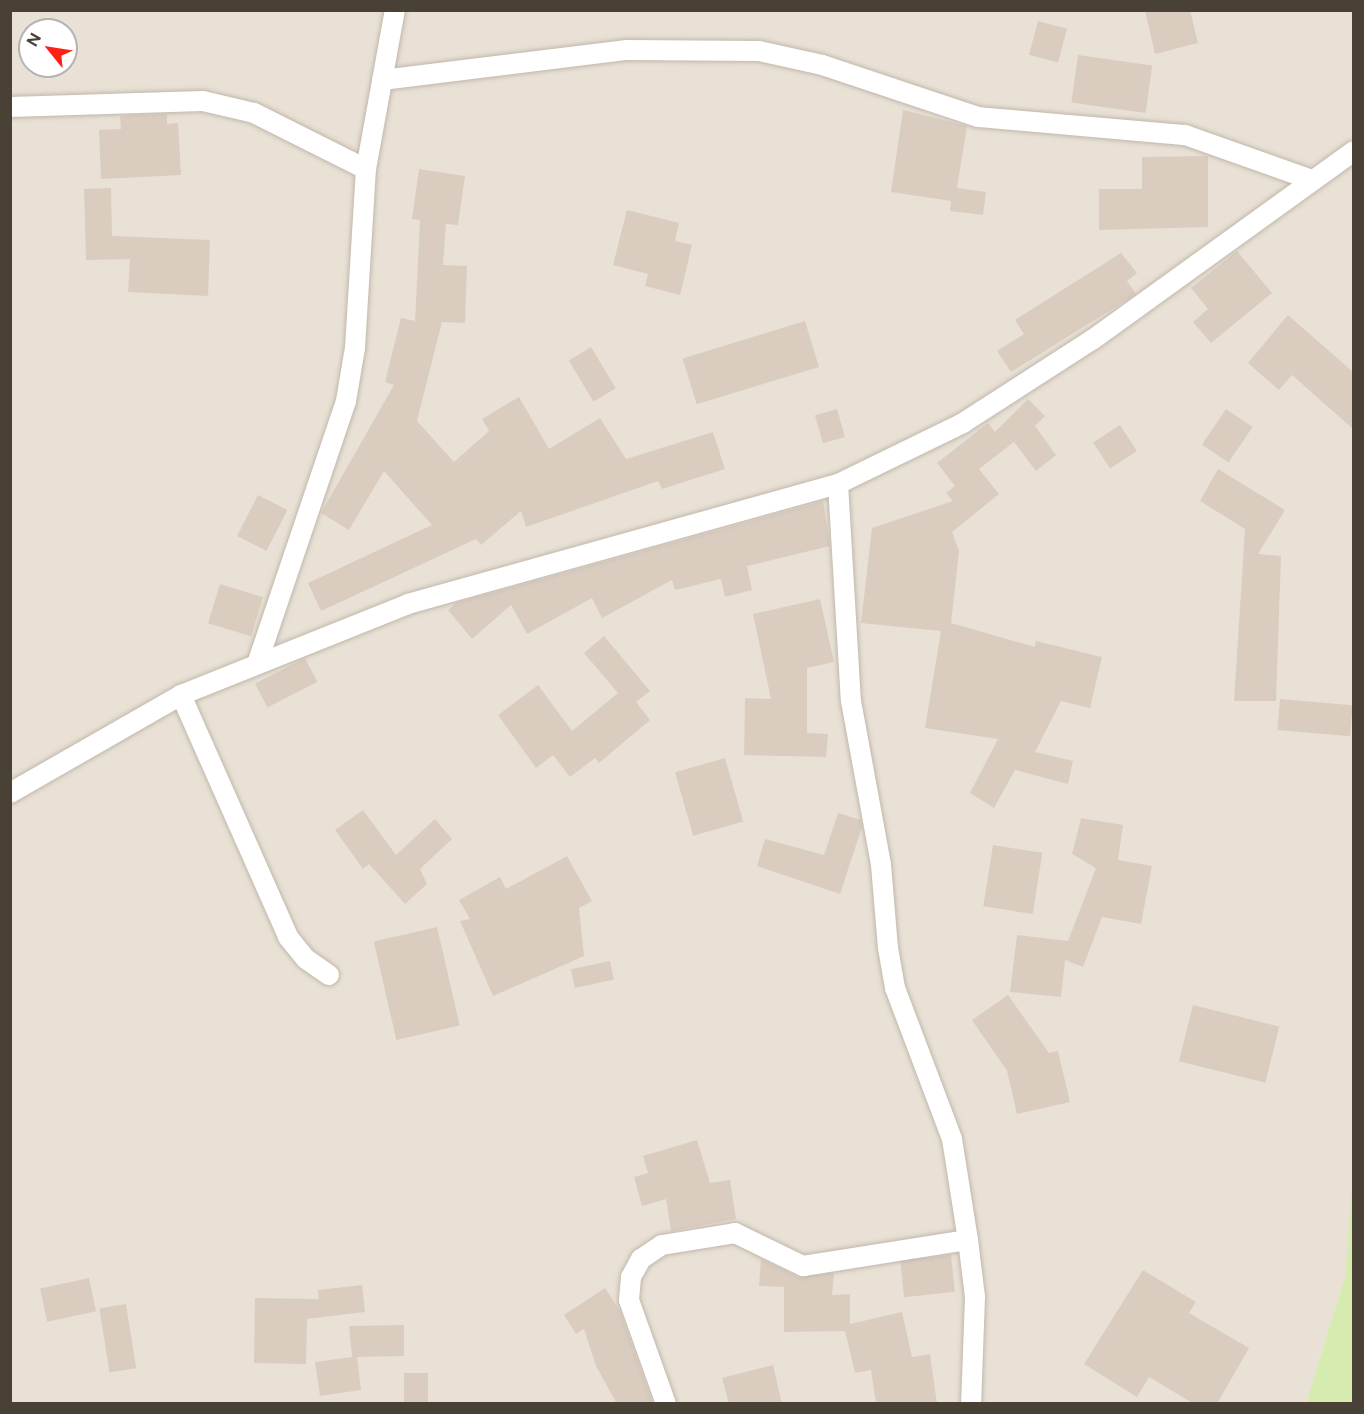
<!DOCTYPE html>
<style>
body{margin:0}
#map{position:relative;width:1364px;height:1414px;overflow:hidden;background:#f5f0e8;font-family:Figtree,sans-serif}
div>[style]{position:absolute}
.residential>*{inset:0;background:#e9e1d6}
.green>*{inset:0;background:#d6ebaf}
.building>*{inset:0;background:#dacdc0;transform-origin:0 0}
.roads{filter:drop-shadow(0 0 2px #c1b7aa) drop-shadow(0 0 2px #c1b7aa)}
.minor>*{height:20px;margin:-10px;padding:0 10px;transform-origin:10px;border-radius:10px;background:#fff}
span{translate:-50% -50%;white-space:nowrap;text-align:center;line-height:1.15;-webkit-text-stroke:4.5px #fff;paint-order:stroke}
.frame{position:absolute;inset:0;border:12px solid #494036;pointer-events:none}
.north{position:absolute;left:18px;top:18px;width:60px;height:60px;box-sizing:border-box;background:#fff;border:2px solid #b6b3af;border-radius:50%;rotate:300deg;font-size:16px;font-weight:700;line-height:24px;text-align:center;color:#494036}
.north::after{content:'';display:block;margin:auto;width:21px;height:27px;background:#ff2015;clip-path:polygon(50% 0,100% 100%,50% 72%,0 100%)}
</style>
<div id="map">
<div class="residential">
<i style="clip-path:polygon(evenodd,10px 11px,1353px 11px,1354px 1168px,1345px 1277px,1306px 1403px,11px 1403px,10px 11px,30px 30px,66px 30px,66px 66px,30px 66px,30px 30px)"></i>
</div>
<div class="green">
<i style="clip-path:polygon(1353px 1168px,1353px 1403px,1306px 1403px,1345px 1277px)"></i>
</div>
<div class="building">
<i style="clip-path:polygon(1145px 10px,1190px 10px,1198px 43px,1155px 54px)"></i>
<i style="left:1038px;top:21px;width:30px;height:35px;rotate:15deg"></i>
<i style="left:1078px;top:55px;width:75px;height:48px;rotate:8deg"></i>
<i style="clip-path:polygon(903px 110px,967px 126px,957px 188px,986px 192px,983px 215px,950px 211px,951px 201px,891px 192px)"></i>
<i style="clip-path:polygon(167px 114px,167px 124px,178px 123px,181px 175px,101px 179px,99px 130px,121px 129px,120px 116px)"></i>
<i style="clip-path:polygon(1208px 156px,1208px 227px,1099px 230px,1099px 189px,1142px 189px,1142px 157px)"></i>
<i style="clip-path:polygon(419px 169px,465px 176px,458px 225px,446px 224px,443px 265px,467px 266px,465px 323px,442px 322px,417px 421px,454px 462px,489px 431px,482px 419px,519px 397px,549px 449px,600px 418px,626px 459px,713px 432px,725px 469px,662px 489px,658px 481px,526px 527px,521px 511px,481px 545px,476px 539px,321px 611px,308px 583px,432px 525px,384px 471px,349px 530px,321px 513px,394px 385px,385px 382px,401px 318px,415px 321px,420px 220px,412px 219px)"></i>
<i style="clip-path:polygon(111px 188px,112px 236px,210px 240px,208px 296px,128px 292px,130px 259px,86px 260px,84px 189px)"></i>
<i style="clip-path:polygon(627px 210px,679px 223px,675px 241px,692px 245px,680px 295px,645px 286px,648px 274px,613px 265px)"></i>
<i style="clip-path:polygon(1237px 251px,1272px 293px,1211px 343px,1193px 322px,1208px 309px,1191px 288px)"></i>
<i style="clip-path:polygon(1121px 253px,1137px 273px,1127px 281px,1136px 294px,1011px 372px,997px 351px,1024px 334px,1015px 320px)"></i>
<i style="clip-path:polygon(1288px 315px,1353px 372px,1353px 429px,1292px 375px,1279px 390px,1248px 363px)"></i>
<i style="left:805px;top:321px;width:48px;height:128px;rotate:73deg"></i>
<i style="left:591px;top:347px;width:48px;height:26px;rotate:59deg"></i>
<i style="clip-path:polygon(1028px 399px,1045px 416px,1035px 426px,1056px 455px,1036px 471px,1014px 442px,979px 469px,999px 494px,952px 532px,959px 551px,951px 623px,1035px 647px,1036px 641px,1102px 657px,1090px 708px,1061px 701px,1035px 752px,1073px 761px,1068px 784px,1015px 770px,994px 808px,970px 793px,998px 739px,925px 728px,941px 631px,861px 623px,872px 528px,953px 501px,946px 493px,955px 486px,937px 463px,988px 423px,995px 432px)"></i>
<i style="left:837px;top:409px;width:29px;height:23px;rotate:74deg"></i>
<i style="left:1226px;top:409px;width:32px;height:43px;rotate:34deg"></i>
<i style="left:1120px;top:425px;width:31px;height:32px;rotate:57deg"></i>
<i style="clip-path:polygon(1218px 469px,1285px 510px,1258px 554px,1281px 556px,1276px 701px,1234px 701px,1245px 529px,1200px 501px)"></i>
<i style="left:258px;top:495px;width:33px;height:46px;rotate:27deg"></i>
<i style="clip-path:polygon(823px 501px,830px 546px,747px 566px,752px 590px,725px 597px,721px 579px,675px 590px,672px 580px,602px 618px,592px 598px,527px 634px,511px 605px,472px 639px,448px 610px,456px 603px)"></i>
<i style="left:220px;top:584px;width:45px;height:41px;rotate:17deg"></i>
<i style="clip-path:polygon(820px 599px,834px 662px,807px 668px,807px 733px,828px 734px,826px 757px,744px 755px,745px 698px,771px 699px,753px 614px)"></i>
<i style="clip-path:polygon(604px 636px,650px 691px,636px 702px,650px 720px,599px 763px,595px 758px,570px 777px,553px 755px,536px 768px,498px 715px,538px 685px,572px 731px,618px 693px,584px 653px)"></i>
<i style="left:305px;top:658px;width:27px;height:56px;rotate:63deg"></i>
<i style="left:1280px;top:699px;width:73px;height:31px;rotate:5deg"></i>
<i style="left:725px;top:758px;width:66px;height:52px;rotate:74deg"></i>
<i style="clip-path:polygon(363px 810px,396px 855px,435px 819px,452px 839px,420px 869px,427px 884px,405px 904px,369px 864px,363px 869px,335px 830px)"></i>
<i style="clip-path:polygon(838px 813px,861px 820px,862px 827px,840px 894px,757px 866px,765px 839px,824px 855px)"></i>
<i style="clip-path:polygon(1081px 818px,1123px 825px,1118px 860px,1152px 866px,1141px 924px,1102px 917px,1083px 967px,1065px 960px,1061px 997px,1010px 992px,1017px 935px,1068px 941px,1096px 868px,1072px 854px)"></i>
<i style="left:993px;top:845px;width:50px;height:62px;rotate:9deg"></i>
<i style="clip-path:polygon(567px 856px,592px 901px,579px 908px,584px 956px,493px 996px,460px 921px,470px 919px,459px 900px,500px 877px,506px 889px)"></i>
<i style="left:437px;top:927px;width:101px;height:65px;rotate:77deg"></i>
<i style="left:610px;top:961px;width:19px;height:40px;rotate:78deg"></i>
<i style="clip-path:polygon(1008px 995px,1049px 1053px,1058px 1051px,1070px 1102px,1017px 1114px,1007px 1071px,972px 1020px)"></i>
<i style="left:1193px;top:1005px;width:89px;height:58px;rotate:14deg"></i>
<i style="clip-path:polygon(697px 1140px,710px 1183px,730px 1180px,736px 1219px,671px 1231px,666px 1199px,642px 1206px,634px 1177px,648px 1173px,643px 1156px)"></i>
<i style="left:951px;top:1255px;width:37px;height:51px;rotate:84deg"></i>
<i style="clip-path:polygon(761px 1259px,798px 1277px,834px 1273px,832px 1295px,850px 1294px,850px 1324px,902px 1312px,912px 1357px,930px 1354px,937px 1404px,876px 1404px,871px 1370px,855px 1373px,845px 1331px,784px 1332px,784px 1287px,759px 1286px)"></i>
<i style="clip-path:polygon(1143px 1270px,1196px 1302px,1189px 1313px,1249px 1348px,1217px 1404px,1194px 1404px,1149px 1377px,1137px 1397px,1084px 1364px)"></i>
<i style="left:89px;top:1278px;width:34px;height:50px;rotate:78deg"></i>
<i style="clip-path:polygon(362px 1285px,365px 1312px,307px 1319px,306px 1364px,254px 1363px,255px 1298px,319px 1299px,318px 1290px)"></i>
<i style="clip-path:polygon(605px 1288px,620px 1311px,653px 1404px,617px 1404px,596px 1366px,584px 1329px,576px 1334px,564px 1315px)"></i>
<i style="left:126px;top:1304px;width:65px;height:27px;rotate:81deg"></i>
<i style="clip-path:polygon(404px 1325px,404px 1356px,357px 1357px,361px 1390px,320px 1396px,315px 1362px,352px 1357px,349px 1326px)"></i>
<i style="clip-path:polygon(773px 1365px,782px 1404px,729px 1404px,722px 1378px)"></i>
<i style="left:404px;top:1373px;width:24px;height:31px"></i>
</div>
<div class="roads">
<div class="minor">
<i style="left:382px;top:80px;width:247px;rotate:-7deg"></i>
<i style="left:627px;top:50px;width:132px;rotate:0.4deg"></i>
<i style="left:759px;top:51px;width:65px;rotate:12.5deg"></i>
<i style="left:822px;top:65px;width:164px;rotate:18.4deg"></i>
<i style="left:978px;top:117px;width:208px;rotate:5deg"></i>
<i style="left:1185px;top:135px;width:135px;rotate:19.5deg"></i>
<i style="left:10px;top:107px;width:193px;rotate:-1.8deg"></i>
<i style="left:203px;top:101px;width:52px;rotate:13.2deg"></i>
<i style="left:254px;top:113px;width:125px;rotate:26.6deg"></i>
<i style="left:838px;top:484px;width:217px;rotate:86.6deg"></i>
<i style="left:851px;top:701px;width:167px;rotate:79.6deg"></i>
<i style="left:881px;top:865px;width:83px;rotate:85.2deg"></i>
<i style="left:888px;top:948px;width:41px;rotate:80.1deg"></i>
<i style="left:895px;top:988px;width:161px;rotate:69.3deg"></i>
<i style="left:952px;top:1139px;width:102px;rotate:81deg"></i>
<i style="left:968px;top:1240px;width:57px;rotate:83deg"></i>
<i style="left:975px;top:1297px;width:107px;rotate:92.1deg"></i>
<i style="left:257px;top:664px;width:278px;rotate:-71.3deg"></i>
<i style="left:346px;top:401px;width:54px;rotate:-80.4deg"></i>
<i style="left:355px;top:348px;width:179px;rotate:-86.5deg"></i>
<i style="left:366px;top:169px;width:162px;rotate:-79.7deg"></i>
<i style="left:181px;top:695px;width:265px;rotate:66.1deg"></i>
<i style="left:288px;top:937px;width:28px;rotate:51deg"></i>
<i style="left:306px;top:959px;width:28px;rotate:35deg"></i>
<i style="left:10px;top:793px;width:197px;rotate:-29.8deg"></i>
<i style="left:181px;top:695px;width:245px;rotate:-21.8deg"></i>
<i style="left:408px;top:604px;width:446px;rotate:-15.6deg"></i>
<i style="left:838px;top:484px;width:139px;rotate:-26deg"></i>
<i style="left:963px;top:423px;width:153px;rotate:-32.8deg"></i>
<i style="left:1092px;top:340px;width:323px;rotate:-35.8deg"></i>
<i style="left:666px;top:1404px;width:110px;rotate:-109.6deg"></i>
<i style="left:629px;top:1300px;width:23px;rotate:-85deg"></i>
<i style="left:631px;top:1277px;width:21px;rotate:-61deg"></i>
<i style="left:641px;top:1259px;width:25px;rotate:-34deg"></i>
<i style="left:662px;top:1245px;width:74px;rotate:-9.3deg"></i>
<i style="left:735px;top:1233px;width:76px;rotate:25.9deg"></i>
<i style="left:803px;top:1266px;width:167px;rotate:-9deg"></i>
</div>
</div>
<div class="frame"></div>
<div class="north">N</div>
</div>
